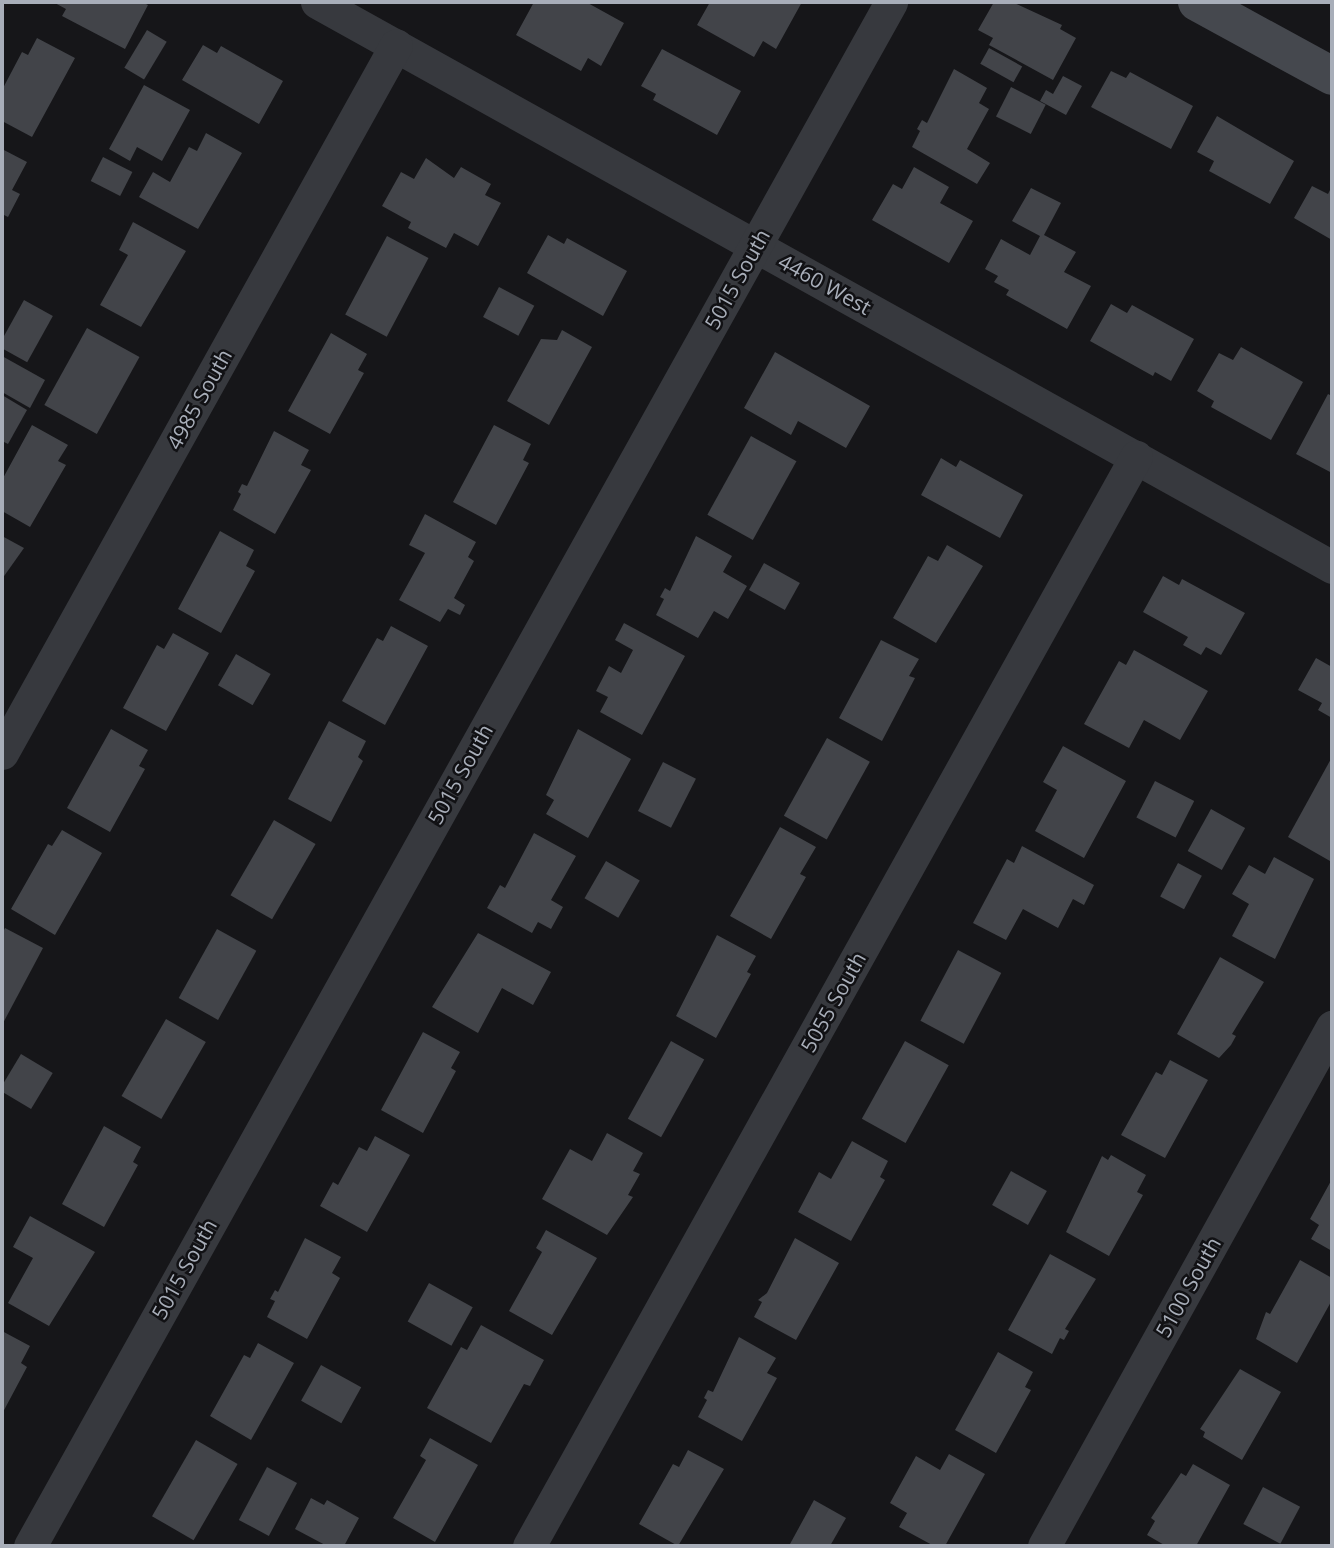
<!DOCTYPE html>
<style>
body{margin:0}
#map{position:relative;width:1334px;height:1548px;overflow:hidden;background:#161619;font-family:"Open Sans",sans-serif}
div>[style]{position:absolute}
.building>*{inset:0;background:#424449;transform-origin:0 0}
.street>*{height:33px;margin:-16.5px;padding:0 16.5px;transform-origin:16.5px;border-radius:16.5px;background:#37393e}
.secondary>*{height:38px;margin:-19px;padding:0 19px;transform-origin:19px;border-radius:19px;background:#45484e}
span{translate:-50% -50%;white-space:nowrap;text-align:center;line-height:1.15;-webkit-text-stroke:5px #111114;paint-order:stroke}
.street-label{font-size:21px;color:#a8aeb9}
.frame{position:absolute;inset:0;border:4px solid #a8aeb9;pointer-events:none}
</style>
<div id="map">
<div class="building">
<i style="clip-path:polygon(53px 2px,142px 2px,148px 5px,125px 49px,62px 16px,66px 9px)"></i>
<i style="clip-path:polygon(534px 2px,586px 2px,624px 23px,601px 66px,588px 58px,581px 71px,516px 35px)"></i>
<i style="clip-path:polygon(710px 2px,728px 4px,802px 2px,776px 49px,763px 41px,754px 57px,697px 25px)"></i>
<i style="clip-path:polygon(994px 2px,1012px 2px,1062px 25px,1060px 29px,1076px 38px,1053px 80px,989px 45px,993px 38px,978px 30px)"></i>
<i style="left:147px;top:30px;width:23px;height:44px;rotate:31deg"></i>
<i style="clip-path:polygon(37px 38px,75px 58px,32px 137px,2px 121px,2px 90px,22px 52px,28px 55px)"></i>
<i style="clip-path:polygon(203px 45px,217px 53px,221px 46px,283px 81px,259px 124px,182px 80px)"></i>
<i style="left:989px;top:48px;width:38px;height:18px;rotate:29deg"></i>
<i style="clip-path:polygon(662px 49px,741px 91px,717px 135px,653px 100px,656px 94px,641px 86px)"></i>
<i style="clip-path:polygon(954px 69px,987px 88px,979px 103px,989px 109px,967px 149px,990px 163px,977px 184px,912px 147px,920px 131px,917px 129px,922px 120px,927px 123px)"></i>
<i style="clip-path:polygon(1111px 71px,1126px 78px,1130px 72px,1193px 106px,1171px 149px,1091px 107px)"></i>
<i style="clip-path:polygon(1063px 76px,1082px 86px,1066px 115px,1040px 101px,1046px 90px,1053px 94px)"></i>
<i style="clip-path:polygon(144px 85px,190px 110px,162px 161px,137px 147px,130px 161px,109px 149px)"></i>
<i style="left:1011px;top:87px;width:39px;height:33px;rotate:27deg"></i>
<i style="clip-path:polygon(1217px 116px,1294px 161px,1270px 204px,1209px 171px,1214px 161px,1197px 152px)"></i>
<i style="clip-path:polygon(206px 133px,242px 153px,198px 229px,139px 197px,153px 172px,170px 182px,189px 147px,197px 151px)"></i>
<i style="clip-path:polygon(2px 149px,27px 162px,12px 190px,20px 194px,8px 217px,2px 214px)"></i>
<i style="left:103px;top:157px;width:33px;height:27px;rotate:27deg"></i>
<i style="clip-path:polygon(426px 158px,454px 178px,461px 167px,491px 184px,485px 195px,501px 203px,478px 246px,454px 233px,446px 248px,408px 228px,411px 222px,382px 206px,401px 172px,414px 179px)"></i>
<i style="clip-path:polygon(914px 167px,949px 187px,940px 203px,973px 221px,949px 263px,872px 220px,893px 184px,902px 189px)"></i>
<i style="clip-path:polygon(1312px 186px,1328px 194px,1332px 186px,1332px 240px,1294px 218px)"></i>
<i style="clip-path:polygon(1031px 188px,1061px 203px,1044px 235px,1076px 252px,1064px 272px,1091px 286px,1067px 329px,1006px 295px,1009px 290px,994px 282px,998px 276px,985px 269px,1001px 239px,1030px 255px,1040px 236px,1012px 221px)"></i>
<i style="clip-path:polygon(133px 222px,186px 251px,141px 327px,100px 305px,128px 255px,119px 250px)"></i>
<i style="clip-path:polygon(548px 235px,564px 244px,567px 238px,627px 271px,603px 316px,527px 273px)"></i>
<i style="left:387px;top:236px;width:47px;height:89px;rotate:28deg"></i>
<i style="left:499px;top:287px;width:40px;height:34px;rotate:28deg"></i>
<i style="left:24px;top:300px;width:33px;height:53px;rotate:29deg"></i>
<i style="clip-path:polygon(1111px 304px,1127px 313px,1132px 305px,1194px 339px,1171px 381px,1155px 372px,1153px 376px,1090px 341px)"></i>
<i style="left:87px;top:328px;width:60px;height:88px;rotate:29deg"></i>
<i style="clip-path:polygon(562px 330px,592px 347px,549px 425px,507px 401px,541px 339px,557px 340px)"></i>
<i style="clip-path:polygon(331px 333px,367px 354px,358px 370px,364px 373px,330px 434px,288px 411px)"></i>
<i style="clip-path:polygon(1241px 347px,1303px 382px,1271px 440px,1211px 407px,1214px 401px,1197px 391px,1219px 353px,1233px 360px)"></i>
<i style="clip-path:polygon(775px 352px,870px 406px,846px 448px,798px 421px,791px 435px,744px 408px)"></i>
<i style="clip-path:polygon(2px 356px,45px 380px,30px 408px,2px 392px)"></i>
<i style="clip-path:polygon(1328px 394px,1332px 396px,1332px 473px,1296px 454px)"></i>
<i style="clip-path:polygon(2px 395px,27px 410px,8px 444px,2px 441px)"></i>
<i style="clip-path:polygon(32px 425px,68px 445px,58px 461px,66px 465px,30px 527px,2px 511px,2px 480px)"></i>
<i style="clip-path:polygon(494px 425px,531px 444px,523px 460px,529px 463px,496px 525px,453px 502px)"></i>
<i style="clip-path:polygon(274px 431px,309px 450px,301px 465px,311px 470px,275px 534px,233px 510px,241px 494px,238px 492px,242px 484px,247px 486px)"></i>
<i style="left:751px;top:436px;width:52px;height:90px;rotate:29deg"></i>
<i style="clip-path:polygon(941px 458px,956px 467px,960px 460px,1023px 495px,1000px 538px,921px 495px)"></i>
<i style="clip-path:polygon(425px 514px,476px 542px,468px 557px,474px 561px,454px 598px,465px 605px,460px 615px,448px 609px,440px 622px,399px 600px,425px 553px,409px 545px)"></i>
<i style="clip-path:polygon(220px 531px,254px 550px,246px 566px,255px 571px,221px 633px,178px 609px)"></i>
<i style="clip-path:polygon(2px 536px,24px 548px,2px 579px)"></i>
<i style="clip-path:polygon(696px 536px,732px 556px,723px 572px,747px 586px,728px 619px,714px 611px,698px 638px,656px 615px,664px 599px,660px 597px,665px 588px,670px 591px)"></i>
<i style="clip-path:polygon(947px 545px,983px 566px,936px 643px,893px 618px,928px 556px,938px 561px)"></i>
<i style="left:764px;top:563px;width:41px;height:31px;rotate:29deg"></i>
<i style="clip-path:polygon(1163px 576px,1179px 585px,1182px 579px,1245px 613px,1221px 655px,1206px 647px,1201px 655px,1183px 645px,1188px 637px,1143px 612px)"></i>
<i style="clip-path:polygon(624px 623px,685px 656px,642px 735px,600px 712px,608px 697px,596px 691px,609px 666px,621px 673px,633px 650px,615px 640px)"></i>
<i style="clip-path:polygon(391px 626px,428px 646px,385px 725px,342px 701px,377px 638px,383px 641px)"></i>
<i style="clip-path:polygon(173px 633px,209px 653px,166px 731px,123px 708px,157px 645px,164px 649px)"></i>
<i style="clip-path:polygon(881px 640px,919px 659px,909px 676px,915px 678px,882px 741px,839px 718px)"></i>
<i style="clip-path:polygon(1134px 650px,1208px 691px,1180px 740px,1144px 720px,1129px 748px,1084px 724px,1119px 661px,1126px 665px)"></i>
<i style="left:236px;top:654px;width:40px;height:36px;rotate:30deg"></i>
<i style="clip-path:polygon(1316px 658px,1332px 667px,1332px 718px,1318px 710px,1322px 703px,1298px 690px)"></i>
<i style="clip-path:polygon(329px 721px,366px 741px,358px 757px,363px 761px,331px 822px,288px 799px)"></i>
<i style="clip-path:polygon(111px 729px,148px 750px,139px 766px,145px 769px,110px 832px,67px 808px)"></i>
<i style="clip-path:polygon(578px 729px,631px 759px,588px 838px,546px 814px,554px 800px,546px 795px)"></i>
<i style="left:827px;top:738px;width:49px;height:89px;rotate:29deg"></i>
<i style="clip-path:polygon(1063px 746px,1126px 781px,1084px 858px,1035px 831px,1057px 790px,1043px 782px)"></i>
<i style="clip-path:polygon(1332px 757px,1332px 856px,1330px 861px,1288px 837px)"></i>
<i style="left:663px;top:762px;width:37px;height:55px;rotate:27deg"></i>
<i style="left:1155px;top:781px;width:44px;height:41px;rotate:27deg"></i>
<i style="left:1211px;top:809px;width:39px;height:48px;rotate:29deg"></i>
<i style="left:274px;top:820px;width:48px;height:87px;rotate:30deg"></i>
<i style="clip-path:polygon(780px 827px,816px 847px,800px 874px,806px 877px,771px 939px,730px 916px)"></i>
<i style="clip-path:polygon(62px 830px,102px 853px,55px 935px,11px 909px,48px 844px,52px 846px)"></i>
<i style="clip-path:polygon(534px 833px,576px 856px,551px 900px,563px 907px,551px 929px,538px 922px,532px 933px,487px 908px,500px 885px,505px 888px)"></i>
<i style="clip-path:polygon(1022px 846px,1094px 885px,1084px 905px,1073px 899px,1058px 928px,1023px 909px,1006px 940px,973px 923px,1007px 859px,1014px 863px)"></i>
<i style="clip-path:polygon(1274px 857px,1314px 879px,1275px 959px,1232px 936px,1249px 904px,1232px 894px,1249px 865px,1265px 874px)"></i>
<i style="left:606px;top:861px;width:39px;height:43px;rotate:30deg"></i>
<i style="left:1178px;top:863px;width:27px;height:38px;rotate:28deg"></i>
<i style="clip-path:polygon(5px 928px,43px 948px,2px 1025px,2px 934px)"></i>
<i style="left:217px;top:929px;width:45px;height:79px;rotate:29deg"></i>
<i style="clip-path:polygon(478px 933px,551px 972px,533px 1005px,502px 988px,478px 1033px,432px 1007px)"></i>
<i style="clip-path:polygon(717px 935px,756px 956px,747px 972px,751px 974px,716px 1038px,676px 1016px)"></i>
<i style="left:958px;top:950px;width:49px;height:80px;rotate:28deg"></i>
<i style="clip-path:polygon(1220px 957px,1264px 982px,1232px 1034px,1236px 1036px,1231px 1045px,1219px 1058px,1177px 1034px)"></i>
<i style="left:166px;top:1019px;width:46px;height:89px;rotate:30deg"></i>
<i style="clip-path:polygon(423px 1032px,460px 1052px,451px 1068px,456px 1071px,423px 1133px,381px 1110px)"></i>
<i style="left:671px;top:1041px;width:38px;height:89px;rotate:29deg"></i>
<i style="left:905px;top:1041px;width:50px;height:89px;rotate:29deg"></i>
<i style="left:21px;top:1054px;width:37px;height:42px;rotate:31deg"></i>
<i style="clip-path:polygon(1170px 1060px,1208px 1080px,1165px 1158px,1121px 1135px,1156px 1072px,1162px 1075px)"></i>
<i style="clip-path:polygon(104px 1126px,141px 1147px,133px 1162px,138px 1165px,104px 1227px,62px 1204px)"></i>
<i style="clip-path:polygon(607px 1133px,643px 1153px,633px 1171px,640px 1174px,628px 1195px,633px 1197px,607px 1235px,542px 1199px,570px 1149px,592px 1161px)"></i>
<i style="clip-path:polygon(375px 1136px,410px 1155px,367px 1232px,320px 1206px,333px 1182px,338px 1185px,359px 1147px,367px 1151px)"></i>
<i style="clip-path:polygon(852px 1141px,888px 1161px,880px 1177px,885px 1180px,851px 1241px,798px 1212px,819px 1172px,831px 1179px)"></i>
<i style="clip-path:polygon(1111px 1155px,1146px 1175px,1137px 1192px,1143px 1195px,1109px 1256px,1066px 1232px,1102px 1156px,1108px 1160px)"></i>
<i style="left:1011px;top:1171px;width:41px;height:39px;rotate:29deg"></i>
<i style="clip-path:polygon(1332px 1179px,1332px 1251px,1311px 1239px,1319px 1225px,1310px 1219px)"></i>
<i style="clip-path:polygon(30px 1216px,95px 1252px,49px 1326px,8px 1303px,33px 1258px,13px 1247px)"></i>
<i style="clip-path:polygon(546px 1230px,597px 1258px,552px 1335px,509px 1311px,542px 1252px,536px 1248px)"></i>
<i style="clip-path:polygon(305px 1238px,341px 1257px,332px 1273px,340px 1278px,307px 1339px,267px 1317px,275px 1301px,270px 1299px,275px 1290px,278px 1292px)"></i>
<i style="clip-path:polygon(795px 1238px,839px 1263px,796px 1340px,754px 1317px,762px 1302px,758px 1300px,767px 1293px)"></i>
<i style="clip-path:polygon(1050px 1254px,1096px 1279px,1065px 1329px,1069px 1331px,1064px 1340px,1060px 1338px,1052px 1354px,1008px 1330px)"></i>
<i style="clip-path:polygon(1300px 1260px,1332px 1278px,1332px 1300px,1297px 1363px,1256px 1339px,1266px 1312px,1270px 1314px)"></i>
<i style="left:429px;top:1283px;width:50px;height:44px;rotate:29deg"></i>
<i style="clip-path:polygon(481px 1325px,544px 1360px,530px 1386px,524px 1384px,491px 1443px,427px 1408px,461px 1347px,467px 1350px)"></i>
<i style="clip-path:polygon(2px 1331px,30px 1346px,21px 1363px,27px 1367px,2px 1414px)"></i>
<i style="clip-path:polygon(739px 1337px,776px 1358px,767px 1373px,777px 1378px,742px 1441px,698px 1417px,707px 1400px,704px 1398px,708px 1390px,713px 1392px)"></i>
<i style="clip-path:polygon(258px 1343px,294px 1363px,251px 1440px,210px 1416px,244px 1355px,250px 1358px)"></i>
<i style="clip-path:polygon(998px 1352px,1033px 1372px,1025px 1387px,1031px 1390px,996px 1453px,955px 1430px)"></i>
<i style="left:321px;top:1365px;width:46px;height:41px;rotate:29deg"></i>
<i style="clip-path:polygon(1240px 1369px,1281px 1392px,1242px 1460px,1203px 1437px,1205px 1432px,1200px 1429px)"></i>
<i style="clip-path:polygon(430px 1438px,478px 1465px,435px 1542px,393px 1518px,426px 1460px,420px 1456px)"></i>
<i style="left:196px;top:1440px;width:48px;height:88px;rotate:30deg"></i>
<i style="clip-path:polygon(688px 1450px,724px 1469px,678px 1546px,639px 1524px,673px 1464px,679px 1467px)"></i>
<i style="clip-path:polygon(949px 1454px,985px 1474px,945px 1546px,934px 1546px,899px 1527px,907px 1513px,890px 1503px,916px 1456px,940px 1470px)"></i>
<i style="clip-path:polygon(1193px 1464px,1230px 1485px,1196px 1546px,1166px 1546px,1147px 1535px,1155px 1521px,1151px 1518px,1181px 1473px,1186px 1476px)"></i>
<i style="left:267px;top:1467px;width:34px;height:60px;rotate:28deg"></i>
<i style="left:1263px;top:1487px;width:42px;height:42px;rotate:28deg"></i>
<i style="clip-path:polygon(311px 1498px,324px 1505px,327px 1500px,359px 1518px,344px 1546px,327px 1546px,295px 1529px)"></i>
<i style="clip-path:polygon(814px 1500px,846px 1518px,830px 1546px,794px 1546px,790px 1544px)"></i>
</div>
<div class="street">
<i style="left:317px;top:2px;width:1162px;rotate:29.1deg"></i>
<i style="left:2px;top:753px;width:810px;rotate:-60.9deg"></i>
<i style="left:30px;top:1546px;width:1768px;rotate:-60.85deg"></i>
<i style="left:529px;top:1546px;width:1247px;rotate:-60.87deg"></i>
<i style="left:1044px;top:1546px;width:594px;rotate:-60.97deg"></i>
</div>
<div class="secondary">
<i style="left:1197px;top:2px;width:154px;rotate:28.7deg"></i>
</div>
<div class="street-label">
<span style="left:737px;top:279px;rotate:-61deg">5015 South</span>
<span style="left:825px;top:284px;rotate:29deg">4460 West</span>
<span style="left:199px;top:399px;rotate:-61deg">4985 South</span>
<span style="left:460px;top:774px;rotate:-61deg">5015 South</span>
<span style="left:833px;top:1002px;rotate:-61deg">5055 South</span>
<span style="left:184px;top:1269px;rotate:-61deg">5015 South</span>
<span style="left:1188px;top:1287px;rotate:-61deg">5100 South</span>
</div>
<div class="frame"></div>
</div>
